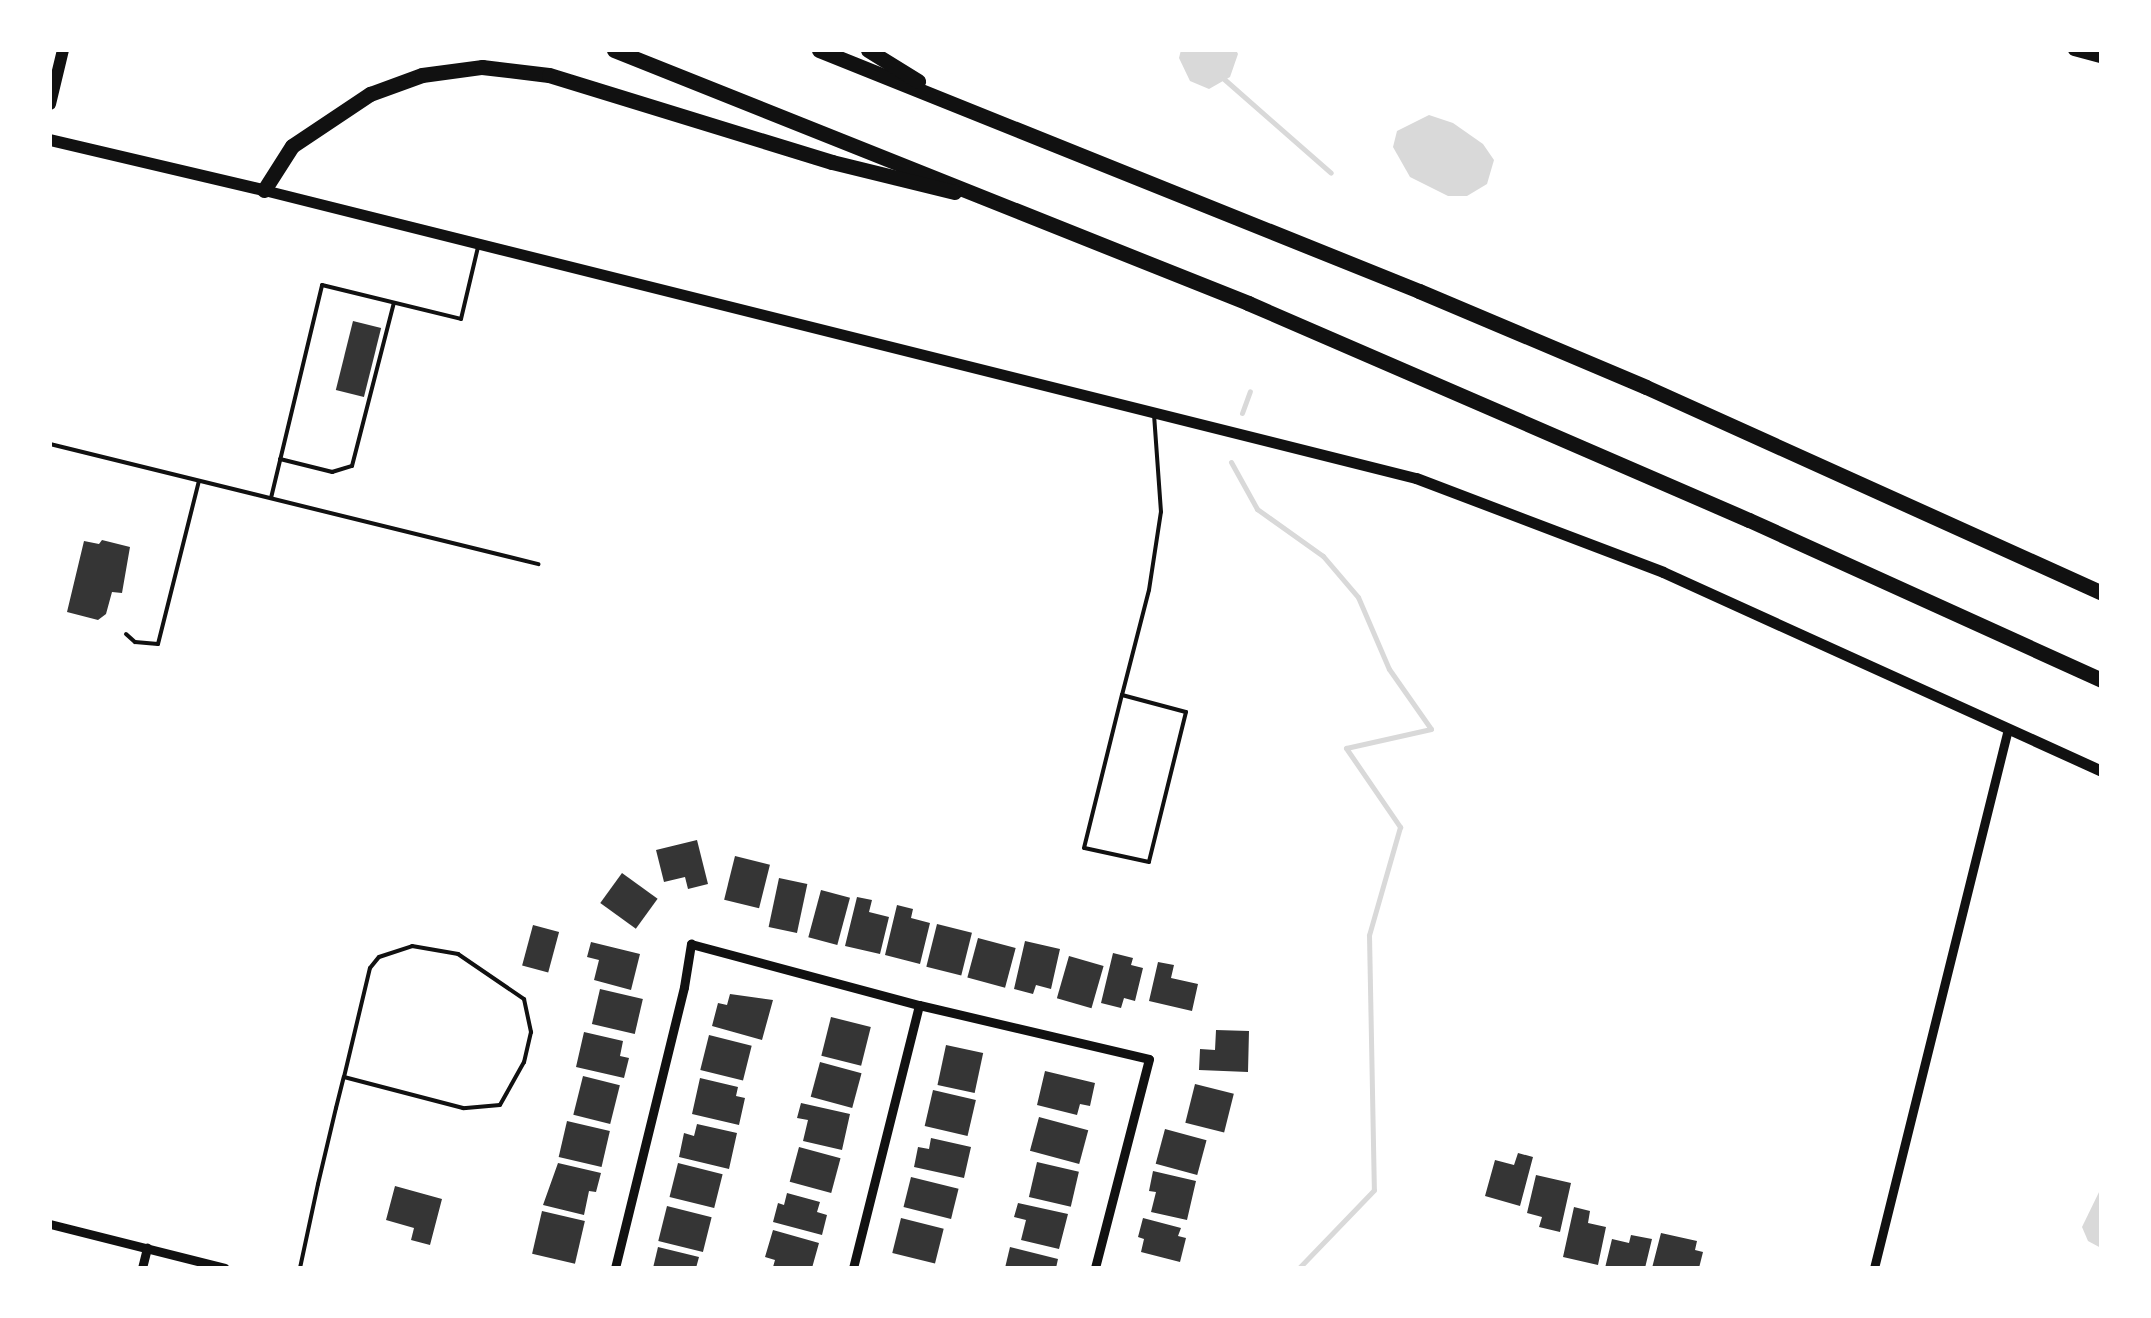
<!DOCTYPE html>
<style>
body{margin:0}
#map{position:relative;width:2151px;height:1318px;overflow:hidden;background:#fff;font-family:"Crimson Pro",serif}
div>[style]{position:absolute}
.water>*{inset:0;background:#d9d9d9}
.stream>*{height:5px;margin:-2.5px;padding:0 2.5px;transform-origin:2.5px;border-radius:2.5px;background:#d9d9d9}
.building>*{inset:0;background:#353535;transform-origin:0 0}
.service>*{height:4px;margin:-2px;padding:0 2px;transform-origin:2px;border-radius:2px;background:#111}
.minor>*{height:9px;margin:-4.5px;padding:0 4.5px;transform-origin:4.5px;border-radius:4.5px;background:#111}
.tertiary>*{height:11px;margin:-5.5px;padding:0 5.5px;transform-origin:5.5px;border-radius:5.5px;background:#111}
.secondary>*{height:12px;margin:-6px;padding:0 6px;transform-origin:6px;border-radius:6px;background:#111}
.motorway>*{height:15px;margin:-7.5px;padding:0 7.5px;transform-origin:7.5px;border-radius:7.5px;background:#111}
span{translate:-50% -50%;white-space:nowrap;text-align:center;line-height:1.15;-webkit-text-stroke:10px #fff;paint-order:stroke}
.frame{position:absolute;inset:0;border:52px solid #fff;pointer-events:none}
</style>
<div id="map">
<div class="water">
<i style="clip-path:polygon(1181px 50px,1236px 50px,1238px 54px,1230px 77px,1209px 89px,1190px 81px,1179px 58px)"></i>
<i style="clip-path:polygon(1429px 115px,1453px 123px,1483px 144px,1494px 160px,1487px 184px,1467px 196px,1448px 196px,1410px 177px,1393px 147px,1397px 131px)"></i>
<i style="clip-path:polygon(2101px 1188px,2101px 1248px,2088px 1241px,2082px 1227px)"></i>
</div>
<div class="stream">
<i style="left:1224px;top:79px;width:142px;rotate:41.3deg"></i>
<i style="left:1242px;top:413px;width:23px;rotate:-70deg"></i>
<i style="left:1231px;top:462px;width:54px;rotate:61deg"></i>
<i style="left:1257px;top:509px;width:81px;rotate:35.5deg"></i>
<i style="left:1323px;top:556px;width:54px;rotate:49.5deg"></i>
<i style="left:1358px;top:597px;width:78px;rotate:66.7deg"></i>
<i style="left:1389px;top:669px;width:73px;rotate:55deg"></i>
<i style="left:1431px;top:729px;width:87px;rotate:167.4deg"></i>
<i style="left:1346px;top:748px;width:96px;rotate:55.6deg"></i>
<i style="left:1400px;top:827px;width:112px;rotate:106deg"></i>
<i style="left:1369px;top:935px;width:255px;rotate:88.9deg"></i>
<i style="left:1374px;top:1190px;width:108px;rotate:133.9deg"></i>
</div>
<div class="building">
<i style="left:353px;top:321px;width:29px;height:71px;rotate:14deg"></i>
<i style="clip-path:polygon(102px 540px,130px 547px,122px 593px,112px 592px,106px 614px,98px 620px,67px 612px,84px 541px,99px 544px)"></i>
<i style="clip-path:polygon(697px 840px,708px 884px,688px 889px,685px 877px,664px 882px,656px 850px)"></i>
<i style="left:735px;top:856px;width:36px;height:45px;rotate:14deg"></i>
<i style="left:622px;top:873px;width:44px;height:37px;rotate:36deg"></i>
<i style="left:779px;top:878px;width:29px;height:50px;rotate:12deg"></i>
<i style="left:821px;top:890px;width:30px;height:49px;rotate:15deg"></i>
<i style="clip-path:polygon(857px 897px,872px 900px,869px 912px,889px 917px,880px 954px,845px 946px)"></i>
<i style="clip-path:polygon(897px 905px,913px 909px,911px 918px,930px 923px,920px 964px,885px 955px)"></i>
<i style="left:937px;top:924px;width:36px;height:44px;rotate:14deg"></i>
<i style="left:533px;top:925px;width:27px;height:42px;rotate:15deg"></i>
<i style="left:978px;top:938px;width:39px;height:41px;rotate:15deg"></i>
<i style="clip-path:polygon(1025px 941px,1060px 949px,1051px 989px,1036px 985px,1033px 994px,1014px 989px)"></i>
<i style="clip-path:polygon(591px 942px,640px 954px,631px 990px,594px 980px,599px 960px,587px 957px)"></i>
<i style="clip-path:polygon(1113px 953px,1133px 958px,1131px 965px,1143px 968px,1135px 1001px,1124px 998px,1121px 1008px,1101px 1003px)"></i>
<i style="left:1069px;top:956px;width:36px;height:44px;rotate:16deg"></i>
<i style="clip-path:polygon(1158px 962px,1174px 965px,1171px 978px,1198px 984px,1192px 1011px,1149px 1001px)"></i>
<i style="left:600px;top:989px;width:44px;height:36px;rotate:13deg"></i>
<i style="clip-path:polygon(730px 994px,773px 1000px,762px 1040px,712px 1026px,718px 1003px,727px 1005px)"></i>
<i style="left:831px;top:1017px;width:41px;height:40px;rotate:14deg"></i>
<i style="clip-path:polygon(1216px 1030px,1249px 1031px,1248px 1072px,1199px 1070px,1200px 1049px,1215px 1050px)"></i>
<i style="clip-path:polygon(584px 1032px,623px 1041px,620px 1056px,629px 1058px,624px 1078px,576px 1067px)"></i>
<i style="left:709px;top:1035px;width:44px;height:36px;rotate:14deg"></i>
<i style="left:946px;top:1045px;width:38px;height:41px;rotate:12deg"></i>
<i style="left:820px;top:1062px;width:43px;height:36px;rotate:15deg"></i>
<i style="clip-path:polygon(1045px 1071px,1095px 1083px,1090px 1106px,1080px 1104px,1077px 1115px,1037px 1105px)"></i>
<i style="left:583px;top:1076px;width:38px;height:40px;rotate:14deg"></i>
<i style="clip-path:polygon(700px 1078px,738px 1087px,736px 1096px,745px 1098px,739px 1125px,692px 1114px)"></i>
<i style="left:1195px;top:1084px;width:40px;height:40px;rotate:14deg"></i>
<i style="left:933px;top:1090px;width:44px;height:37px;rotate:13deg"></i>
<i style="clip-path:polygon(801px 1103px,850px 1114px,842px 1150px,803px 1141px,808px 1120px,797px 1118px)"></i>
<i style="left:1039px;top:1117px;width:51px;height:35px;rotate:15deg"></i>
<i style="left:567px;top:1121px;width:44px;height:37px;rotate:13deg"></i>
<i style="clip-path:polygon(697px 1124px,737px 1133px,729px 1169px,679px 1157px,684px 1133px,694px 1136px)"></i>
<i style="left:1165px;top:1129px;width:43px;height:36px;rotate:15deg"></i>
<i style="clip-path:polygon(931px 1138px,971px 1147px,964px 1178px,914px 1167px,918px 1147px,929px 1149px)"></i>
<i style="left:799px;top:1147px;width:43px;height:36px;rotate:15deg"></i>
<i style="clip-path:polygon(1518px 1153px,1533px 1157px,1520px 1206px,1485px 1196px,1495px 1160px,1514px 1165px)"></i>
<i style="left:1037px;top:1162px;width:43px;height:36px;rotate:13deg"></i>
<i style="clip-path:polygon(558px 1163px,601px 1173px,596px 1192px,589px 1191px,584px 1215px,543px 1205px)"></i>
<i style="left:678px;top:1163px;width:46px;height:35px;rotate:14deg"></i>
<i style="clip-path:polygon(1153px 1171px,1196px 1181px,1187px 1220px,1151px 1212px,1156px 1192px,1149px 1191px)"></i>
<i style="clip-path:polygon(1536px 1175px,1571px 1183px,1560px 1232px,1539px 1227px,1542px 1217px,1527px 1213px)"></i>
<i style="left:911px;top:1177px;width:49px;height:31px;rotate:14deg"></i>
<i style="clip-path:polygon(395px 1186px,442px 1199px,430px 1245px,411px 1240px,414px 1228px,386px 1220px)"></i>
<i style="clip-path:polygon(787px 1193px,820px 1202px,817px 1212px,827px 1215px,822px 1235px,773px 1222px,778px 1203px,784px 1205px)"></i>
<i style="clip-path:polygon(1018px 1203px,1068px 1214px,1059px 1249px,1021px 1240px,1026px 1220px,1014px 1217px)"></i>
<i style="left:667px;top:1206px;width:46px;height:36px;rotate:14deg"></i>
<i style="clip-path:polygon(1574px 1207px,1590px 1211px,1588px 1223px,1606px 1227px,1598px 1265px,1563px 1257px)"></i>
<i style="left:542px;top:1211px;width:44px;height:44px;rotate:13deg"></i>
<i style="left:901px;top:1218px;width:44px;height:36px;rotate:14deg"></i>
<i style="clip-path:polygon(1143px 1218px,1181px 1228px,1178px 1236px,1186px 1238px,1180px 1262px,1141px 1252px,1144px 1239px,1138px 1237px)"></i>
<i style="clip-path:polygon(773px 1230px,819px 1243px,812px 1268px,773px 1267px,775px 1260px,765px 1257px)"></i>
<i style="clip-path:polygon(1661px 1233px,1697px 1241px,1695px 1250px,1703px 1252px,1699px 1268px,1652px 1268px)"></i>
<i style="clip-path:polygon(1631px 1235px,1652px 1239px,1645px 1268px,1605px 1268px,1612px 1239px,1629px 1243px)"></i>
<i style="clip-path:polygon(658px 1247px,699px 1257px,696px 1268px,653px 1268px)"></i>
<i style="clip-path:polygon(1010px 1247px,1058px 1259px,1056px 1268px,1005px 1268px)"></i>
</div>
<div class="service">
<i style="left:50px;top:444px;width:503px;rotate:13.82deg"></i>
<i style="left:280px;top:459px;width:54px;rotate:14deg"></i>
<i style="left:332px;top:472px;width:21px;rotate:-17deg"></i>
<i style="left:352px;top:466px;width:168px;rotate:-75.6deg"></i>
<i style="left:271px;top:498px;width:219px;rotate:-76.5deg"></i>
<i style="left:322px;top:285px;width:143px;rotate:13.7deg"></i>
<i style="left:461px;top:319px;width:74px;rotate:-76.7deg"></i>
<i style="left:126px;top:634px;width:12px;rotate:42deg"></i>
<i style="left:135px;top:642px;width:23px;rotate:5deg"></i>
<i style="left:158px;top:644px;width:168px;rotate:-75.9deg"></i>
<i style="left:1122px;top:695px;width:66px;rotate:14.9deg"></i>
<i style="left:1186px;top:712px;width:154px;rotate:103.9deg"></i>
<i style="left:1149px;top:862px;width:66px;rotate:-167.8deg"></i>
<i style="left:1084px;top:848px;width:158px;rotate:-76.1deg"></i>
<i style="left:1122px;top:695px;width:108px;rotate:-75.6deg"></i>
<i style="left:1149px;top:590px;width:79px;rotate:-81.3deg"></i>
<i style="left:1161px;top:512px;width:97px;rotate:-94.1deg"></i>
<i style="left:300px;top:1268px;width:86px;rotate:-77.9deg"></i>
<i style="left:318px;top:1184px;width:78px;rotate:-76.7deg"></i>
<i style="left:336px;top:1108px;width:32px;rotate:-76deg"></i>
<i style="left:344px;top:1077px;width:112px;rotate:-76.6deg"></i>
<i style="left:370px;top:968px;width:14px;rotate:-51deg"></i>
<i style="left:379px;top:957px;width:35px;rotate:-18deg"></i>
<i style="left:412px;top:946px;width:47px;rotate:9.9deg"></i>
<i style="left:458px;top:954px;width:80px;rotate:34.3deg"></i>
<i style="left:524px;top:999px;width:34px;rotate:78deg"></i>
<i style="left:531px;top:1032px;width:31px;rotate:103deg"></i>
<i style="left:524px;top:1062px;width:49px;rotate:119.2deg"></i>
<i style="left:500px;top:1105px;width:37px;rotate:175deg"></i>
<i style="left:463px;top:1108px;width:123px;rotate:-165.4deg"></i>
</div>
<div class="minor">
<i style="left:50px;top:1224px;width:180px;rotate:14.1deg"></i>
<i style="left:142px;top:1268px;width:21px;rotate:-76deg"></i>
<i style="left:615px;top:1268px;width:289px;rotate:-76.2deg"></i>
<i style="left:684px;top:987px;width:44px;rotate:-80.8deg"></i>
<i style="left:691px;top:944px;width:236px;rotate:15deg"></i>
<i style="left:919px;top:1005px;width:236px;rotate:13.2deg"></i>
<i style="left:1149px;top:1059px;width:216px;rotate:104.5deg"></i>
<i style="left:853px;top:1268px;width:271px;rotate:-75.9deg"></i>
<i style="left:1874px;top:1268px;width:555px;rotate:-76.04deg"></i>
</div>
<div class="tertiary">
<i style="left:264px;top:190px;width:1187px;rotate:14.04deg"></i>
<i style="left:1416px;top:478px;width:264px;rotate:20.8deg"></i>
<i style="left:1663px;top:572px;width:481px;rotate:24.4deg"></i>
</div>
<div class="secondary">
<i style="left:2074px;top:50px;width:28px;rotate:15deg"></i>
<i style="left:50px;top:104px;width:56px;rotate:-76.5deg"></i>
<i style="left:50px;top:140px;width:220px;rotate:13.2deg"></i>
</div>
<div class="motorway">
<i style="left:614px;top:50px;width:683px;rotate:21.75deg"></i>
<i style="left:1248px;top:303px;width:546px;rotate:23.42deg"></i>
<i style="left:1749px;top:520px;width:387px;rotate:24.4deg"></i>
<i style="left:819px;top:50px;width:647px;rotate:21.88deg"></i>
<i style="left:1419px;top:291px;width:246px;rotate:22.9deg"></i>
<i style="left:1646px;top:387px;width:499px;rotate:24.3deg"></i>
<i style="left:868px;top:50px;width:59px;rotate:31.8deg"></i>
<i style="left:264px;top:190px;width:52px;rotate:-57.5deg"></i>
<i style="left:292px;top:146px;width:94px;rotate:-33.7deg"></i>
<i style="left:370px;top:94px;width:55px;rotate:-20.1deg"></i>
<i style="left:422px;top:75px;width:61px;rotate:-7.6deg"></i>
<i style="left:482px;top:67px;width:67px;rotate:6.8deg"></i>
<i style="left:549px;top:75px;width:296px;rotate:17.1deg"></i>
<i style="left:832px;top:162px;width:126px;rotate:13.8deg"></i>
</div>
<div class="frame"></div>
</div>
